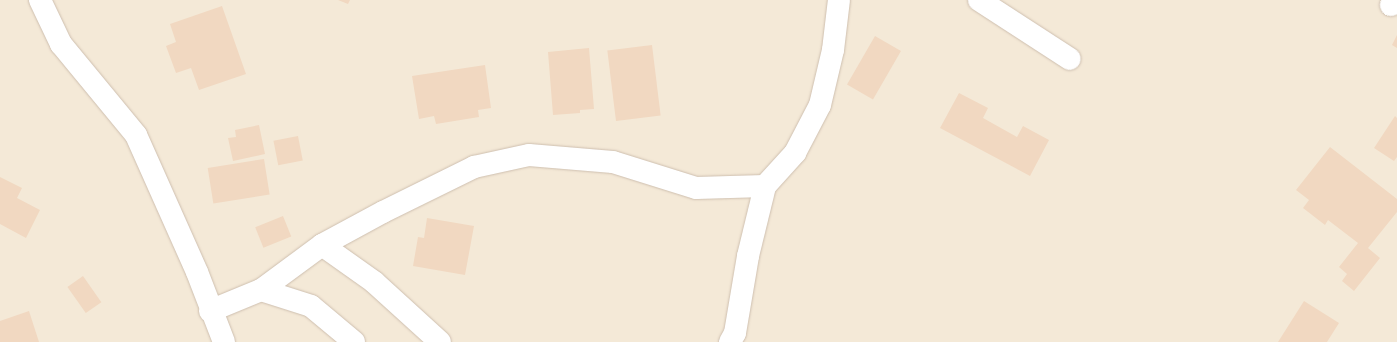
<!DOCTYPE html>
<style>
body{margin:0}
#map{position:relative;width:1397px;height:342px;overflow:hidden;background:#fcf6e9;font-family:Raleway,sans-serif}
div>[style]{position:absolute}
.residential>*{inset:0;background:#f4e9d7;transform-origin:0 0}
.building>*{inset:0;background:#f1d8c1;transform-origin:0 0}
.roads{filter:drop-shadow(0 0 1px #cebfaf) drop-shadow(0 0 1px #cebfaf)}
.street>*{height:22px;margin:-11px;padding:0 11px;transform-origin:11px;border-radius:11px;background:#fff}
span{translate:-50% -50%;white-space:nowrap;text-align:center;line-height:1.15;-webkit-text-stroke:4px #fffaef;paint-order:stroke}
</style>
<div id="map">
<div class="residential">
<i style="left:0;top:0;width:1397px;height:342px"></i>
</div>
<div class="building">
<i style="clip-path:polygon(338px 0,350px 0,348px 4px)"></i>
<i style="clip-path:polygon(222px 6px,246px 74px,199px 90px,191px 68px,176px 73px,166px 46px,176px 42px,170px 24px)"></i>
<i style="clip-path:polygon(1397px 35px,1397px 48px,1392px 45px)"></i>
<i style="left:875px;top:36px;width:30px;height:56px;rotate:30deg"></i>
<i style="left:652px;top:45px;width:71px;height:45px;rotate:83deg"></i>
<i style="clip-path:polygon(589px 48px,594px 109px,580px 110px,580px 113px,553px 115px,548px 52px)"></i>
<i style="clip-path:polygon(485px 65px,491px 108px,478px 110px,479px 117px,436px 124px,434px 116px,419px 119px,412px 76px)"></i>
<i style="clip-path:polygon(959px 93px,988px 108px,983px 118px,1017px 137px,1023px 126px,1049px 140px,1030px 176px,940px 128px)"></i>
<i style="clip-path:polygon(1395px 116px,1397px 118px,1397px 157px,1394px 161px,1374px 148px)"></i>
<i style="clip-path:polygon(259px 125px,265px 154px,233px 161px,228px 138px,236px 137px,235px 130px)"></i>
<i style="left:298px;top:136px;width:25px;height:25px;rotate:79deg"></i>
<i style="clip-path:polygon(1330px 147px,1397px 199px,1397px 212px,1368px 248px,1380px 258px,1354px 291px,1342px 281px,1347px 274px,1339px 267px,1358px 243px,1328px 220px,1325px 225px,1303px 208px,1309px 200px,1296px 190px)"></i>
<i style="left:264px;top:159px;width:36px;height:57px;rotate:81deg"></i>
<i style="clip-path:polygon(0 177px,22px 188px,17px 198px,40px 210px,26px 238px,0 224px)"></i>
<i style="left:283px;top:216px;width:22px;height:30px;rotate:68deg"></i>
<i style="clip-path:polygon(427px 218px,474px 226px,465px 275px,413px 266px,418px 237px,424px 238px)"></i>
<i style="left:83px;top:276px;width:32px;height:19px;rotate:55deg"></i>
<i style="clip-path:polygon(1304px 301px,1339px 323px,1327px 342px,1278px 342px)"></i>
<i style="clip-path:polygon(29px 311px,39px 342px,0 342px,0 321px)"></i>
</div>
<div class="roads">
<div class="street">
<i style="left:40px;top:0;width:49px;rotate:64.5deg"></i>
<i style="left:61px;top:44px;width:118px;rotate:50.5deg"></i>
<i style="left:136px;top:135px;width:150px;rotate:66deg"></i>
<i style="left:197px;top:272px;width:75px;rotate:68.9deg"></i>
<i style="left:979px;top:0;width:108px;rotate:33deg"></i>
<i style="left:1391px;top:5px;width:6px;rotate:-59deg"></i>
<i style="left:322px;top:245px;width:64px;rotate:35.4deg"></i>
<i style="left:374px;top:282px;width:89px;rotate:42.3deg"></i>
<i style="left:261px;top:290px;width:76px;rotate:-36.4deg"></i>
<i style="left:322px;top:245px;width:69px;rotate:-28.4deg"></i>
<i style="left:383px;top:212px;width:102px;rotate:-26.3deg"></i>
<i style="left:474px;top:167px;width:56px;rotate:-12.3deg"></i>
<i style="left:529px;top:155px;width:84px;rotate:4.8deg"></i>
<i style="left:613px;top:162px;width:87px;rotate:17.4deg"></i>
<i style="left:696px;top:188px;width:69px;rotate:-1.7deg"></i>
<i style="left:210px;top:311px;width:55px;rotate:-22.4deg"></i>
<i style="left:261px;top:290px;width:52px;rotate:17.7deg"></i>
<i style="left:311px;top:306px;width:56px;rotate:39.9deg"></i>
<i style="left:730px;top:342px;width:10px;rotate:-61deg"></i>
<i style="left:735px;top:333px;width:78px;rotate:-80.4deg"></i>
<i style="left:748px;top:256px;width:72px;rotate:-76.3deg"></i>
<i style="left:765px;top:186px;width:45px;rotate:-47.7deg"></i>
<i style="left:795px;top:153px;width:54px;rotate:-62.5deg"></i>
<i style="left:820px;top:105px;width:57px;rotate:-76.7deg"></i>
<i style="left:833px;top:50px;width:50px;rotate:-83.2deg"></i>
</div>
</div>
</div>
